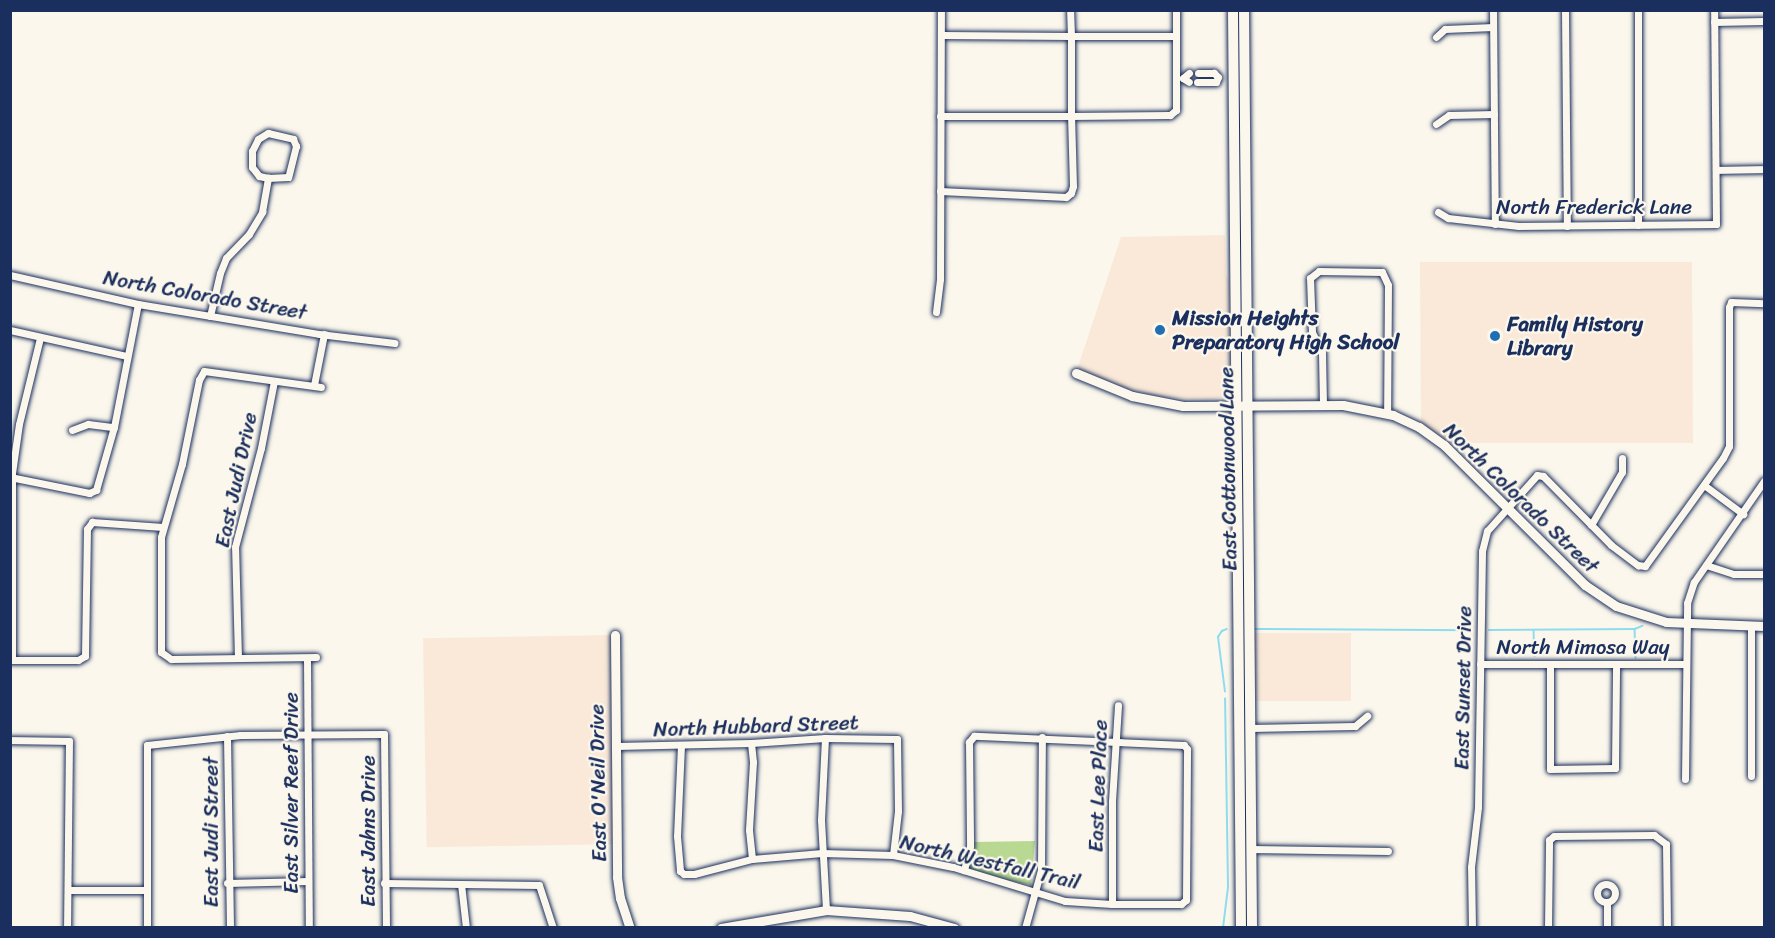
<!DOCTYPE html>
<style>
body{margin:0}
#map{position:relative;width:1775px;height:938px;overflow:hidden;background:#fbf7ec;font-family:Sriracha,sans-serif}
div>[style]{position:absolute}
.built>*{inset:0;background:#fae9d8;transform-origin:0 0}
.green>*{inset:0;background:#b9d993}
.stream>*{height:1.5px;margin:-0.75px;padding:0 0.75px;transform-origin:0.75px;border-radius:0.75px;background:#90dcef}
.roads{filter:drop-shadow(0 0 2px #1b2f5e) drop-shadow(0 0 2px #1b2f5e)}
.minor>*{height:7px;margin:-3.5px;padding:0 3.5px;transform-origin:3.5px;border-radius:3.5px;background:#fbf7ec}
.minor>.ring{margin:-3.5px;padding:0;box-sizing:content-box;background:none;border:7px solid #fbf7ec;border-radius:50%}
.tertiary>*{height:9px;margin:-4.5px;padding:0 4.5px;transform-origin:4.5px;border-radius:4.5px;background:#fbf7ec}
.secondary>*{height:10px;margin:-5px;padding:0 5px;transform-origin:5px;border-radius:5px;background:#fbf7ec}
.dots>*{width:16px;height:16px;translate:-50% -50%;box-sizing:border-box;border:3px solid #fbf7ec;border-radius:50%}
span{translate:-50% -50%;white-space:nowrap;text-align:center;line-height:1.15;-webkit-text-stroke:4.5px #fbf7ec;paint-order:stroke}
.street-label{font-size:21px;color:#1b2f5e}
.poi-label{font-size:21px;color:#1b2f5e;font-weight:700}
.left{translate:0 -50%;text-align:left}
.frame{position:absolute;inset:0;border:12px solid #1b2f5e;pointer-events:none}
</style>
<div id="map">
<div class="built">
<i style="clip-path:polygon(1225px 235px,1226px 276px,1229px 279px,1230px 389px,1225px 396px,1214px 399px,1184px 399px,1152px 395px,1117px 386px,1077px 370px,1121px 237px)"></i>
<i style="clip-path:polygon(1420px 262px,1692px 262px,1693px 443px,1449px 443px,1421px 423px)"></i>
<i style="left:1252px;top:633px;width:99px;height:68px"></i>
<i style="left:615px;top:635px;width:209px;height:192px;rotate:89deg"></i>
</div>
<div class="green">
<i style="clip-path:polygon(1035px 841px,1031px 885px,984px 876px,969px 868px,974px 842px)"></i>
</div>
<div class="stream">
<i style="left:1255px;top:629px;width:217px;rotate:0.3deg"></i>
<i style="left:1635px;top:629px;width:29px;rotate:88deg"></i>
<i style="left:1489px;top:630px;width:146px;rotate:-0.4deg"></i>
<i style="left:1635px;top:629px;width:8px;rotate:-23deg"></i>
<i style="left:1534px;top:630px;width:26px;rotate:88deg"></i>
<i style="left:1225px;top:692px;width:55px;rotate:-97.3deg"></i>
<i style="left:1218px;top:637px;width:7px;rotate:-56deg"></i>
<i style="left:1222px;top:631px;width:5px;rotate:-22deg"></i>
<i style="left:1223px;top:928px;width:41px;rotate:-83deg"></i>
<i style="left:1228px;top:887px;width:188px;rotate:-90.9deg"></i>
</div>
<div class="roads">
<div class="minor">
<i style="left:1176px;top:10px;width:26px;rotate:90deg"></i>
<i style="left:1493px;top:10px;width:214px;rotate:89.5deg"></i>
<i style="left:1565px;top:10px;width:216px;rotate:89.5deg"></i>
<i style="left:1638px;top:10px;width:215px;rotate:90deg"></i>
<i style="left:1714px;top:22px;width:50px;rotate:-1.1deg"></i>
<i style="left:941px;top:35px;width:130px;rotate:0.4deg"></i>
<i style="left:1071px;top:36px;width:26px;rotate:-92deg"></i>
<i style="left:1071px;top:36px;width:105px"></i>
<i style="left:1176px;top:36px;width:74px;rotate:90deg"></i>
<i style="left:1176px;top:110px;width:8px;rotate:140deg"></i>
<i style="left:1170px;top:115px;width:99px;rotate:179.4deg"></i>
<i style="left:1071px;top:116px;width:80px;rotate:-90deg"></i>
<i style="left:1436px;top:37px;width:12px;rotate:-42deg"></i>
<i style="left:1445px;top:29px;width:48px;rotate:-2.4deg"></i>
<i style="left:1189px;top:73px;width:8px;rotate:140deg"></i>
<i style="left:1183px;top:78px;width:7px;rotate:34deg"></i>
<i style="left:1197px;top:82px;width:19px"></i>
<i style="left:1216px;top:82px;width:5px;rotate:-68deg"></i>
<i style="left:1218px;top:77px;width:6px;rotate:-135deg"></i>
<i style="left:1214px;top:73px;width:16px;rotate:180deg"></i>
<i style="left:1436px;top:124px;width:16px;rotate:-35deg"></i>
<i style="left:1449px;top:115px;width:45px;rotate:-1.3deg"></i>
<i style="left:1716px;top:170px;width:48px;rotate:-1.2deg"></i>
<i style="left:940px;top:191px;width:126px;rotate:2.7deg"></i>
<i style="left:1066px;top:197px;width:6px;rotate:-39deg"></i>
<i style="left:1071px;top:193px;width:7px;rotate:-74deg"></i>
<i style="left:1073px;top:186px;width:70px;rotate:-91.6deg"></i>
<i style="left:1071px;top:116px;width:131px;rotate:180deg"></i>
<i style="left:1438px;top:212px;width:12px;rotate:31deg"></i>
<i style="left:1448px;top:218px;width:71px;rotate:6.4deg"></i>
<i style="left:1519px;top:226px;width:197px;rotate:-0.6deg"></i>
<i style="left:1716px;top:224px;width:214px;rotate:-90.5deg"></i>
<i style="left:10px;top:275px;width:131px;rotate:12.8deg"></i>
<i style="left:138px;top:304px;width:183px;rotate:9.4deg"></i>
<i style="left:319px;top:334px;width:76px;rotate:6.8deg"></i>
<i style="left:936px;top:312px;width:33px;rotate:-83deg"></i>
<i style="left:940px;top:279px;width:269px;rotate:-89.8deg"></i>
<i style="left:210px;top:316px;width:44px;rotate:-76.9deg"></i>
<i style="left:220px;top:273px;width:16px;rotate:-68deg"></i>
<i style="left:226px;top:258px;width:33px;rotate:-46deg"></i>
<i style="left:249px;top:234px;width:26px;rotate:-59deg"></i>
<i style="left:262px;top:212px;width:35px;rotate:-80deg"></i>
<i style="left:268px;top:178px;width:9px;rotate:-167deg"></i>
<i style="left:259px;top:176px;width:11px;rotate:-128deg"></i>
<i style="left:252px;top:167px;width:16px;rotate:-90deg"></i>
<i style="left:252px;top:151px;width:13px;rotate:-63deg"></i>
<i style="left:258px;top:139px;width:12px;rotate:-31deg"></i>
<i style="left:268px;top:133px;width:26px;rotate:13deg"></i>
<i style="left:293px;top:139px;width:8px;rotate:67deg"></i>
<i style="left:296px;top:146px;width:32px;rotate:104deg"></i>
<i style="left:288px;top:177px;width:20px;rotate:177deg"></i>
<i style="left:10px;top:330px;width:119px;rotate:12.6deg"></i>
<i style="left:314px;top:385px;width:52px;rotate:-78.9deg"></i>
<i style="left:1323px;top:405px;width:53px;rotate:-91.1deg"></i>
<i style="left:1322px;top:352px;width:22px;rotate:-117deg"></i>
<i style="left:1312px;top:332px;width:54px;rotate:-92.1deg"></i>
<i style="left:1310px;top:278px;width:11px;rotate:-38deg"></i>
<i style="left:1319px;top:271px;width:63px;rotate:0.9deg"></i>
<i style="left:1382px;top:272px;width:14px;rotate:65deg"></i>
<i style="left:1388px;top:285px;width:129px;rotate:90.4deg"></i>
<i style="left:72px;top:430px;width:17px;rotate:-21deg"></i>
<i style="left:88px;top:424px;width:26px;rotate:7deg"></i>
<i style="left:10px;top:477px;width:81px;rotate:11.4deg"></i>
<i style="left:89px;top:493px;width:8px;rotate:-23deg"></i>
<i style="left:96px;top:490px;width:66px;rotate:-74.1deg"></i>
<i style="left:114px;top:427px;width:125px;rotate:-79deg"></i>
<i style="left:1704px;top:485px;width:49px;rotate:36.6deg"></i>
<i style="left:1591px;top:525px;width:61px;rotate:-59.7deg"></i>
<i style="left:1622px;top:472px;width:14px;rotate:-90deg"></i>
<i style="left:1706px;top:565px;width:29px;rotate:18deg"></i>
<i style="left:1734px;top:574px;width:30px"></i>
<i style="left:316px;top:657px;width:145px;rotate:179.2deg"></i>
<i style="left:171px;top:659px;width:12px;rotate:-145deg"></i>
<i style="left:161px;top:652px;width:115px;rotate:-90deg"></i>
<i style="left:161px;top:537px;width:76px;rotate:-74deg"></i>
<i style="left:182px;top:464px;width:86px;rotate:-78.6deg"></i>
<i style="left:199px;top:380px;width:10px;rotate:-61deg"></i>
<i style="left:204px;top:371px;width:118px;rotate:7.8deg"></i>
<i style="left:238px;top:658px;width:111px;rotate:-91.5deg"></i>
<i style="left:235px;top:547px;width:102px;rotate:-75.3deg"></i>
<i style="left:261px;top:448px;width:68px;rotate:-79deg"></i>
<i style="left:307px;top:658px;width:270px;rotate:89.6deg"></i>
<i style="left:10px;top:660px;width:68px"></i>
<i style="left:78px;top:660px;width:8px;rotate:-30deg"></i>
<i style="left:85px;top:656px;width:127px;rotate:-89.1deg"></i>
<i style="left:87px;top:529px;width:9px;rotate:-54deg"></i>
<i style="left:92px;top:522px;width:71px;rotate:4deg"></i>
<i style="left:12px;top:660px;width:187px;rotate:-90deg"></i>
<i style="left:12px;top:473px;width:49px;rotate:-81.9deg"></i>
<i style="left:19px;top:424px;width:89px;rotate:-76.3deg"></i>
<i style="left:1480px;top:664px;width:206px"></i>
<i style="left:1550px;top:664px;width:105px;rotate:90deg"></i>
<i style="left:1550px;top:769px;width:65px;rotate:-0.9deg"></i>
<i style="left:1615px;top:768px;width:104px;rotate:-89.4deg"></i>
<i style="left:1250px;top:728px;width:105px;rotate:-1.1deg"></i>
<i style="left:1355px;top:726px;width:16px;rotate:-40deg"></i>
<i style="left:227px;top:736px;width:192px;rotate:89.1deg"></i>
<i style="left:825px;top:738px;width:82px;rotate:92.8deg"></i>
<i style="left:821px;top:820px;width:90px;rotate:86.8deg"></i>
<i style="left:10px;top:740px;width:59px;rotate:1deg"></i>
<i style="left:69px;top:741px;width:187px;rotate:90.6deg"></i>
<i style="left:751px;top:743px;width:19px;rotate:84deg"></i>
<i style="left:753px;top:762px;width:68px;rotate:93.4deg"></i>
<i style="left:749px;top:830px;width:29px;rotate:84deg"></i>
<i style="left:681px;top:745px;width:91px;rotate:92.5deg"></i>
<i style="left:677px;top:836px;width:35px;rotate:85deg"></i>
<i style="left:680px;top:871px;width:5px;rotate:37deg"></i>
<i style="left:684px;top:874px;width:10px"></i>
<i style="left:694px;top:874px;width:60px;rotate:-14.5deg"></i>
<i style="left:752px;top:859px;width:70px;rotate:-4.9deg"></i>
<i style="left:822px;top:853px;width:71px;rotate:1.6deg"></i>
<i style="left:893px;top:855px;width:61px;rotate:11.3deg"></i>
<i style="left:953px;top:867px;width:117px;rotate:16.9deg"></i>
<i style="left:1065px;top:901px;width:47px;rotate:3.7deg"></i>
<i style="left:1112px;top:904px;width:69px"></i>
<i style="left:1181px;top:904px;width:6px;rotate:-39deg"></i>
<i style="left:1186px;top:900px;width:151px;rotate:-89.6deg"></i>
<i style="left:1187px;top:749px;width:5px;rotate:-127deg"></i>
<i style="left:1184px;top:745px;width:210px;rotate:-177.5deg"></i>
<i style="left:974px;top:736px;width:8px;rotate:130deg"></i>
<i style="left:969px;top:742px;width:104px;rotate:89.4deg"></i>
<i style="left:970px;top:846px;width:25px;rotate:104deg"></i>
<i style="left:616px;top:746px;width:135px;rotate:-1.3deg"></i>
<i style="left:751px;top:743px;width:74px;rotate:-3.9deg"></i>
<i style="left:825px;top:738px;width:72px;rotate:0.8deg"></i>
<i style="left:897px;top:739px;width:72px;rotate:89.2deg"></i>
<i style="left:898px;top:811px;width:44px;rotate:96.5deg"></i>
<i style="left:1751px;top:776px;width:150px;rotate:-90deg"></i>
<i style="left:1685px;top:779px;width:176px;rotate:-89.3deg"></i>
<i style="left:1687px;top:603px;width:22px;rotate:-72deg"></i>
<i style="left:1694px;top:582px;width:123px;rotate:-55.3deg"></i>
<i style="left:1251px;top:849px;width:137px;rotate:0.8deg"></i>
<i style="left:227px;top:883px;width:81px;rotate:-1.4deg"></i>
<i style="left:384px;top:883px;width:155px;rotate:0.7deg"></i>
<i style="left:539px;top:885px;width:45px;rotate:72deg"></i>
<i style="left:461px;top:884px;width:44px;rotate:83.5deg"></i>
<i class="ring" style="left:1597px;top:884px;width:11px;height:11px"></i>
<i style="left:68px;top:890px;width:79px"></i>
<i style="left:1607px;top:902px;width:26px;rotate:90deg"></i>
<i style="left:1112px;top:904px;width:103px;rotate:-90deg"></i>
<i style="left:1112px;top:801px;width:96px;rotate:-86.4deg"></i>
<i style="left:147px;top:928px;width:183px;rotate:-90deg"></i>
<i style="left:147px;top:745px;width:94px;rotate:-6.1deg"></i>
<i style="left:240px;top:735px;width:144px;rotate:-0.4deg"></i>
<i style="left:384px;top:734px;width:194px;rotate:89.4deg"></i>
<i style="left:1025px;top:928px;width:60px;rotate:-74.6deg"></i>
<i style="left:1041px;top:870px;width:133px;rotate:-89.6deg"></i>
<i style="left:1472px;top:928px;width:61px;rotate:-90.9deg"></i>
<i style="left:1471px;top:867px;width:60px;rotate:-83.3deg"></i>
<i style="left:1478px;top:807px;width:256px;rotate:-89.1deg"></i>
<i style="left:1482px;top:551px;width:21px;rotate:-76deg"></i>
<i style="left:1487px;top:531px;width:75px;rotate:-48.2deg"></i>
<i style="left:1537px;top:475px;width:6px;rotate:9deg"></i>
<i style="left:1543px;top:476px;width:97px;rotate:45.4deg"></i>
<i style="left:1611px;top:545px;width:34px;rotate:37deg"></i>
<i style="left:1638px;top:565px;width:7px;rotate:8deg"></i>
<i style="left:1645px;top:566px;width:133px;rotate:-54.2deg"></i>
<i style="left:1723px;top:458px;width:13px;rotate:-63deg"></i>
<i style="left:1729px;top:446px;width:139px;rotate:-90deg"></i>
<i style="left:1729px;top:307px;width:5px;rotate:-68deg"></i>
<i style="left:1731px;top:302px;width:33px;rotate:2deg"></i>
<i style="left:1548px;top:928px;width:88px;rotate:-89.3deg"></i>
<i style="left:1549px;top:840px;width:6px;rotate:-39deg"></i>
<i style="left:1554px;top:836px;width:100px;rotate:-0.6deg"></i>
<i style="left:1654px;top:835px;width:15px;rotate:37deg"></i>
<i style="left:1666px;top:844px;width:84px;rotate:89.3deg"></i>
</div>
<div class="tertiary">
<i style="left:1076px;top:373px;width:61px;rotate:22.3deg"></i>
<i style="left:1132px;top:396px;width:52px;rotate:11.1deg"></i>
<i style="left:1183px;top:406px;width:160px;rotate:-0.4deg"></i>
<i style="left:1343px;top:405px;width:51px;rotate:11.3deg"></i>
<i style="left:1393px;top:415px;width:29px;rotate:25deg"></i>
<i style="left:1419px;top:427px;width:31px;rotate:36deg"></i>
<i style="left:1444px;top:445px;width:199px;rotate:44.8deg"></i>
<i style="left:1585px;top:585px;width:37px;rotate:34deg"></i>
<i style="left:1616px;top:606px;width:52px;rotate:17.7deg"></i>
<i style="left:1666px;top:622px;width:98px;rotate:2.3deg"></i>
<i style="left:615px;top:635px;width:242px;rotate:89.5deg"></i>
<i style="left:617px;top:877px;width:21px;rotate:82deg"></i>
<i style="left:620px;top:898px;width:32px;rotate:72deg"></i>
<i style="left:721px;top:928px;width:107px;rotate:-9.7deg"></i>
<i style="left:826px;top:910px;width:84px;rotate:4.1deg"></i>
<i style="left:910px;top:916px;width:46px;rotate:15.3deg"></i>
</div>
<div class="secondary">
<i style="left:1233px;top:10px;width:918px;rotate:89.5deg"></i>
<i style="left:1244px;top:10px;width:918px;rotate:89.5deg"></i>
</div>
</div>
<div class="dots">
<i style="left:1160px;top:330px;background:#1f6fb2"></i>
<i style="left:1495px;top:336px;background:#1f6fb2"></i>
</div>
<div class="street-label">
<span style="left:1594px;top:207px">North Frederick Lane</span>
<span style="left:205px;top:295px;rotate:10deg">North Colorado Street</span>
<span style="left:1228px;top:469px;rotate:-91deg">East Cottonwood Lane</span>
<span style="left:236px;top:480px;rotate:-78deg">East Judi Drive</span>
<span style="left:1521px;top:498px;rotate:44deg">North Colorado Street</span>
<span style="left:1583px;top:647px">North Mimosa Way</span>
<span style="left:1463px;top:688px;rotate:-89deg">East Sunset Drive</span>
<span style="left:756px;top:726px;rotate:-2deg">North Hubbard Street</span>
<span style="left:598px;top:783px;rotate:-91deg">East O'Neil Drive</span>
<span style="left:1098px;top:786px;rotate:-88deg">East Lee Place</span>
<span style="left:291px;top:793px;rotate:-90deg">East Silver Reef Drive</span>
<span style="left:368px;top:831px;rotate:-90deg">East Jahns Drive</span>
<span style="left:211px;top:832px;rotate:-90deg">East Judi Street</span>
<span style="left:990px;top:862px;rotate:13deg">North Westfall Trail</span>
</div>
<div class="poi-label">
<span class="left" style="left:1172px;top:330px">Mission Heights<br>Preparatory High School</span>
<span class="left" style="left:1507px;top:336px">Family History<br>Library</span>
</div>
<div class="frame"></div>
</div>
